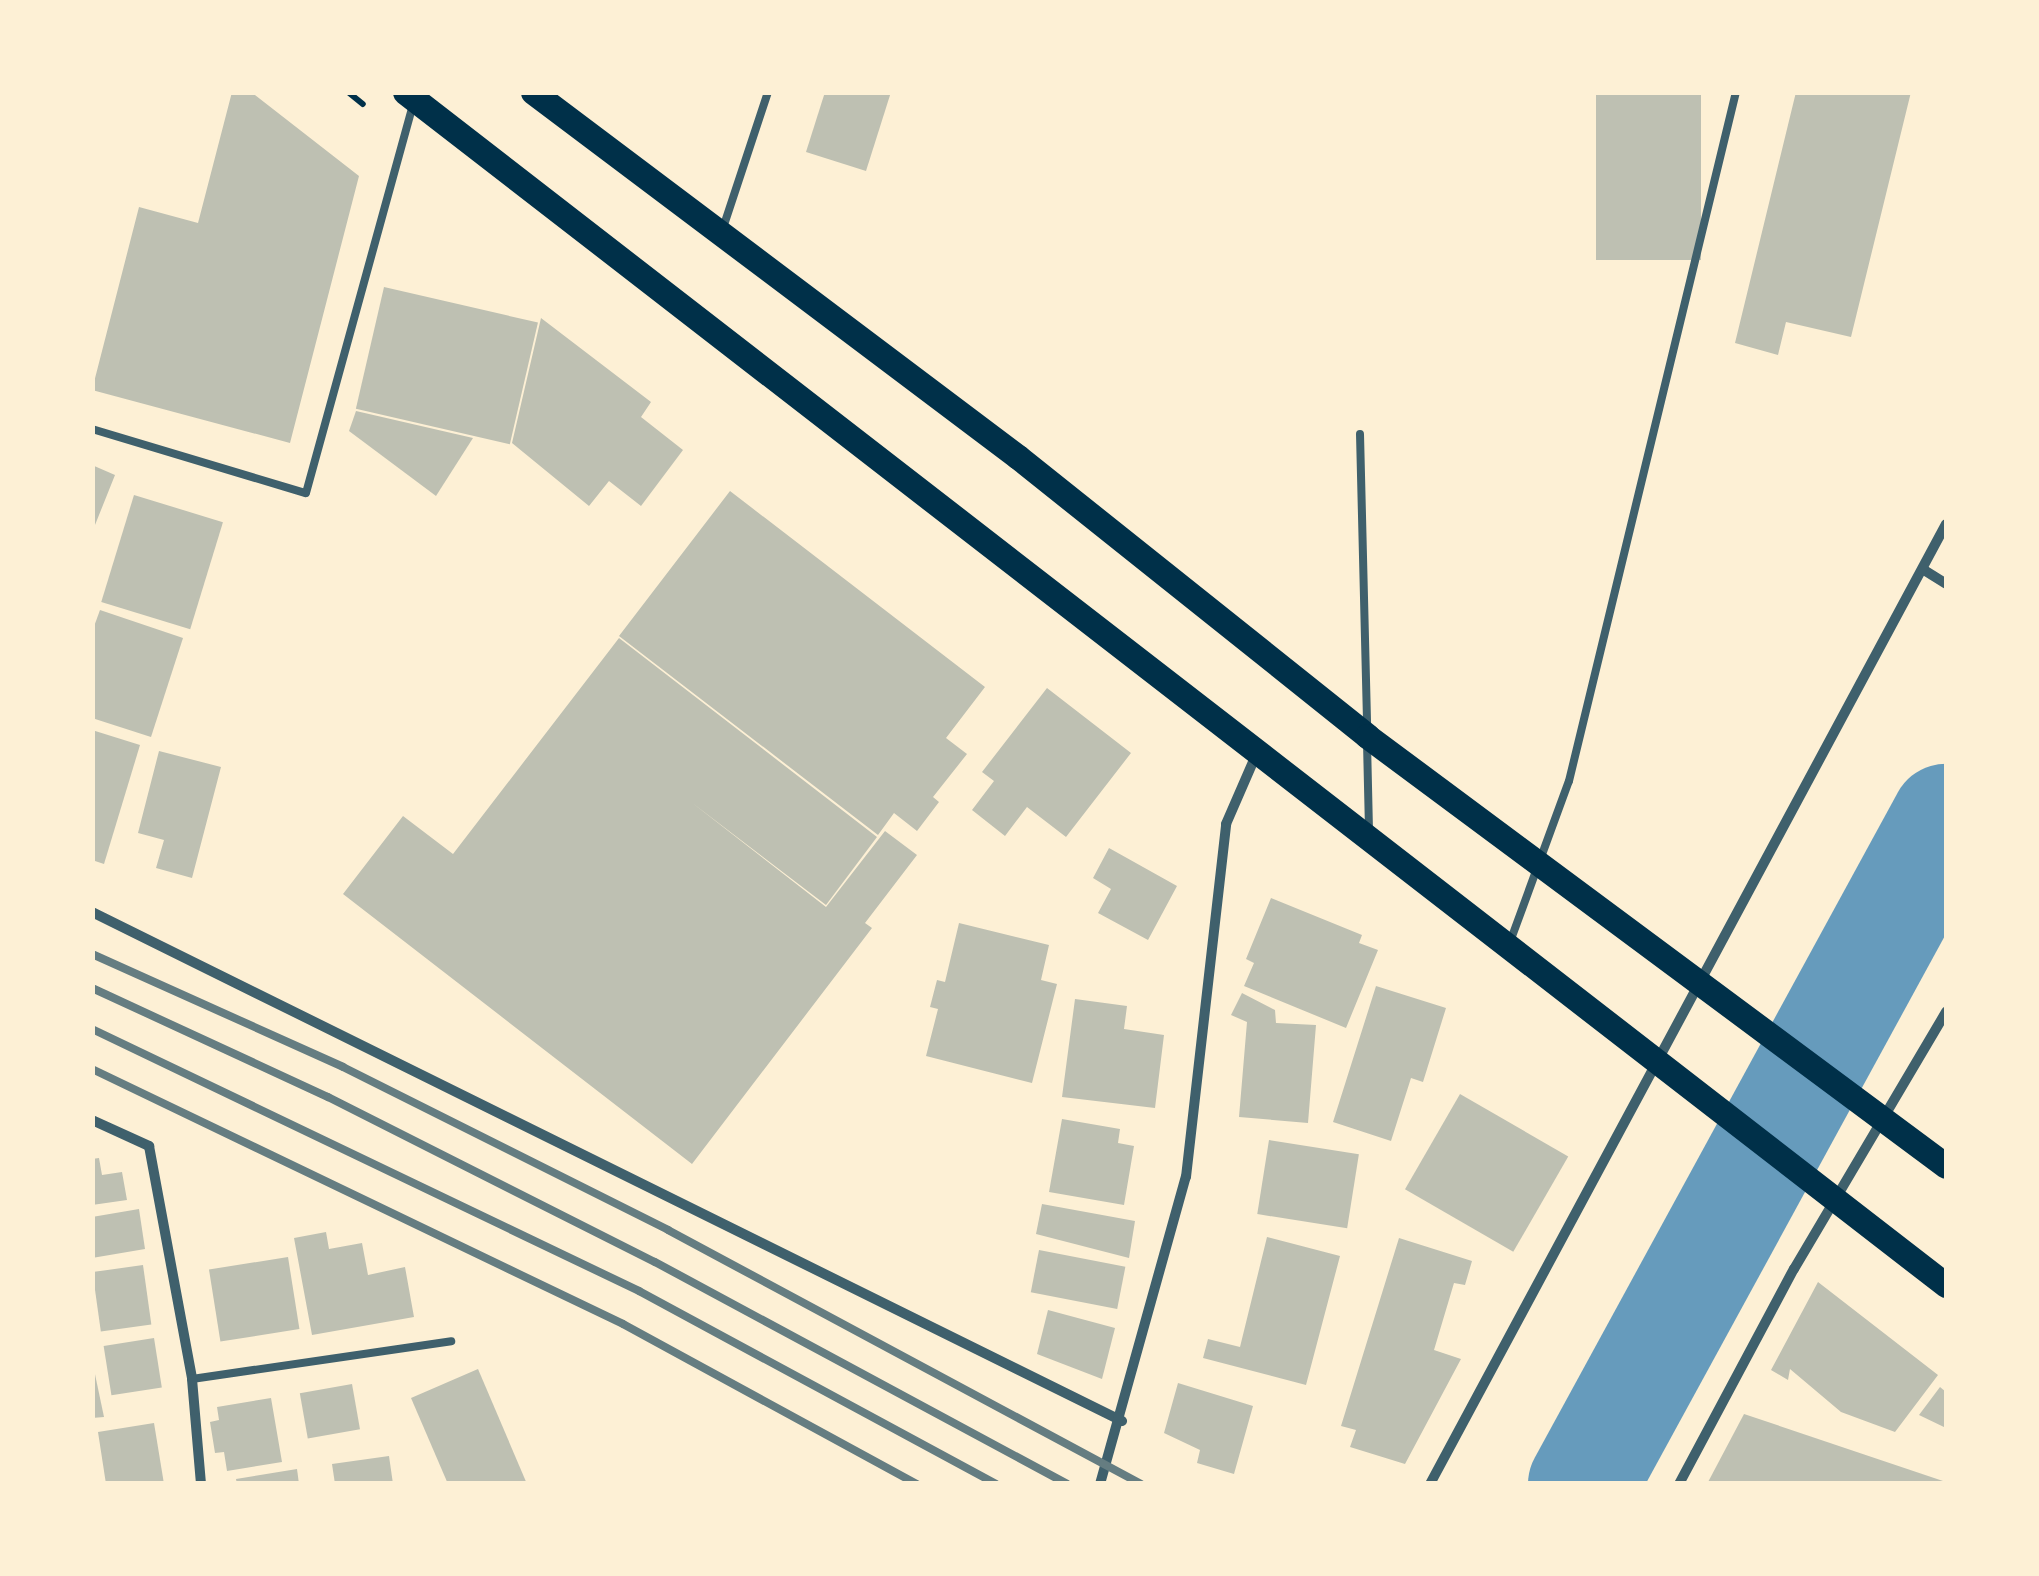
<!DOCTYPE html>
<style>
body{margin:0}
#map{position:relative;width:2039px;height:1576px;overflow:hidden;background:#fdf0d5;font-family:Karla,sans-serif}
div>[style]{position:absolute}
.river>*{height:110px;margin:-55px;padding:0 55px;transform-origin:55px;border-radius:55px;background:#669bbc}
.building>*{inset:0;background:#bec0b2;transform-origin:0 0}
.path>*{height:6px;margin:-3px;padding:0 3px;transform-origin:3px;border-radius:3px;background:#003049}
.service>*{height:8px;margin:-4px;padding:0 4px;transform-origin:4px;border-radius:4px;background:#3f606c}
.minor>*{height:10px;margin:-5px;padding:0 5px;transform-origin:5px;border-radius:5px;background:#3f606c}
.primary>*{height:25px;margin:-12.5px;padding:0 12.5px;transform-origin:12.5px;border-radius:12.5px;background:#003049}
.rail>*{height:8px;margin:-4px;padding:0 4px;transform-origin:4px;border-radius:4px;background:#657d81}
span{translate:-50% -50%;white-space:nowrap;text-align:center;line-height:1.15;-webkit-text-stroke:10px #fdf0d5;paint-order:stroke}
.frame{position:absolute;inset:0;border:95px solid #fdf0d5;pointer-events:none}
</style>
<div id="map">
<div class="river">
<i style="left:1583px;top:1484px;width:758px;rotate:-61.37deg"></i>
</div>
<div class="building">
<i style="clip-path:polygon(232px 92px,251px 92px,359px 176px,290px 443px,92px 390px,139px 207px,198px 223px)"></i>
<i style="clip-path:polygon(825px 92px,891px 92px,866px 171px,806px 152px)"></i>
<i style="left:1596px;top:92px;width:105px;height:168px"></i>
<i style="clip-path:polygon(1796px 92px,1911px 92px,1851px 337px,1786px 322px,1778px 355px,1735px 343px)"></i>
<i style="left:384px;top:287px;width:158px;height:125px;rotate:13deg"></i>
<i style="clip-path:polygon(541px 318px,651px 402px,641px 417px,683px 450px,641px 506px,609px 481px,589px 506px,512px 443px)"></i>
<i style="clip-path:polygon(356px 411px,473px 438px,436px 496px,349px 431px)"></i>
<i style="clip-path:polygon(92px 465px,115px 475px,93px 530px,92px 530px)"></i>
<i style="clip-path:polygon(730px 491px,985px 687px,946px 738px,967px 754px,933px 797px,939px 802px,917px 831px,894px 813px,878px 835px,619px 636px)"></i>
<i style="left:134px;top:495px;width:93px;height:112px;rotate:17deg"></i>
<i style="clip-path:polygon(100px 610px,183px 638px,151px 737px,92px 718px,92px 632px)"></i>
<i style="clip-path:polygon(619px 638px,877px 837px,826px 905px,691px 802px,826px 907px,885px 831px,917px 855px,865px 923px,872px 928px,692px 1164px,343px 894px,403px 816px,453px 854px)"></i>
<i style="clip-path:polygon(1047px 688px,1131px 753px,1066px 837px,1027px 807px,1005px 836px,972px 810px,994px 781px,982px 772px)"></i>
<i style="clip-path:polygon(92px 730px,140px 745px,104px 864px,92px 860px)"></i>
<i style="clip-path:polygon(159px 751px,221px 767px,192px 878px,156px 868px,164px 840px,138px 833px)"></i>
<i style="clip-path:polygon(1109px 848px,1177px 886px,1148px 940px,1098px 913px,1111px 889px,1093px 878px)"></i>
<i style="clip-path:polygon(1271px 898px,1362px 935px,1359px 943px,1378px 950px,1346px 1028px,1244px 986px,1254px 963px,1246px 959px)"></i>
<i style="clip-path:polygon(959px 923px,1049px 945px,1041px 980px,1057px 984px,1032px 1083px,926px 1056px,938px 1009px,930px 1007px,937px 980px,945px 982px)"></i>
<i style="clip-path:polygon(1376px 986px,1446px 1008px,1423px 1082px,1411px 1078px,1391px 1141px,1333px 1122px)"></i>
<i style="clip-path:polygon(1242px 993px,1275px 1010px,1276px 1023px,1316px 1025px,1308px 1123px,1239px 1117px,1247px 1022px,1231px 1015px)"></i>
<i style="clip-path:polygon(1075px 999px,1127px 1006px,1124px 1029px,1164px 1035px,1155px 1108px,1062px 1097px)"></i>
<i style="left:1460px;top:1094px;width:125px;height:110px;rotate:30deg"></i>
<i style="clip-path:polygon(1062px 1119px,1120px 1129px,1118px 1143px,1134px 1146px,1124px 1205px,1049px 1192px)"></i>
<i style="left:1269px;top:1140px;width:91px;height:75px;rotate:9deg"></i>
<i style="clip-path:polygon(99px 1158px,102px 1175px,122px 1172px,127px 1200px,92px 1205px,92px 1159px)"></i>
<i style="clip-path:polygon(1042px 1204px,1135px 1221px,1129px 1258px,1036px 1234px)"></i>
<i style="clip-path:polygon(139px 1209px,145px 1249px,92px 1258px,92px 1217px)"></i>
<i style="clip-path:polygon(326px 1232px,329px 1249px,362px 1243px,368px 1275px,405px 1267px,414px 1317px,312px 1335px,294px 1238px)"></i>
<i style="clip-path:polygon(1267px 1237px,1340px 1256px,1306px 1385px,1203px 1358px,1208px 1339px,1240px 1347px)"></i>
<i style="clip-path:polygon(1399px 1238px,1472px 1261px,1465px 1285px,1454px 1283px,1434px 1350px,1461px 1359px,1405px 1464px,1350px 1447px,1356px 1430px,1341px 1426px)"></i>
<i style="left:1039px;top:1250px;width:88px;height:43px;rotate:11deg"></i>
<i style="left:288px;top:1257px;width:73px;height:80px;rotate:81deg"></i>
<i style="left:143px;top:1265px;width:60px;height:51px;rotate:82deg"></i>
<i style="clip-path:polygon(1818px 1282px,1938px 1375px,1895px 1432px,1841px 1412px,1790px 1369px,1788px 1380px,1771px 1370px)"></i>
<i style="clip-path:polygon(1048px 1310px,1115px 1328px,1102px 1379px,1037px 1354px)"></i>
<i style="left:154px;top:1338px;width:50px;height:51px;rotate:81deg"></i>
<i style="clip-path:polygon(92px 1360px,104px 1417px,92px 1418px)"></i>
<i style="clip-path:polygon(478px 1369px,527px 1484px,448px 1484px,411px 1398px)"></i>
<i style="clip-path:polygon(1178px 1383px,1253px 1406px,1234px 1474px,1197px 1463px,1200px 1450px,1164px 1433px)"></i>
<i style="left:352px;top:1384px;width:46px;height:53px;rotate:80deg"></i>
<i style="clip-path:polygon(1940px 1387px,1946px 1392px,1946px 1428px,1919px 1415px)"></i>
<i style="clip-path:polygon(271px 1398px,282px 1462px,227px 1471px,224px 1452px,215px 1453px,210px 1422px,219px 1420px,217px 1407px)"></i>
<i style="clip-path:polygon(1744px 1414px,1946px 1482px,1946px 1484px,1707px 1484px)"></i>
<i style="clip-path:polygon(154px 1423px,164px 1484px,106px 1484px,98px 1432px)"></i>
<i style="clip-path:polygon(389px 1456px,393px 1484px,335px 1484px,332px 1464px)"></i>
<i style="clip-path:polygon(297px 1469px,299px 1484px,237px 1484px,236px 1479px)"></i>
</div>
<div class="path">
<i style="left:348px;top:92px;width:19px;rotate:39deg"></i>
</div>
<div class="service">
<i style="left:722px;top:231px;width:146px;rotate:-71.7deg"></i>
<i style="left:92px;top:429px;width:223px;rotate:16.7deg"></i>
<i style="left:306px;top:493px;width:403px;rotate:-74.6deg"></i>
<i style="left:1360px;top:434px;width:294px;rotate:88.6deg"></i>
<i style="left:1367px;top:742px;width:86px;rotate:88.7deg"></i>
<i style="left:1510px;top:942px;width:171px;rotate:-69.9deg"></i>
<i style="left:1569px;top:781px;width:709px;rotate:-76.38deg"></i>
<i style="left:192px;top:1379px;width:262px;rotate:-8.3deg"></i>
</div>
<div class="minor">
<i style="left:1924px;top:570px;width:26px;rotate:32deg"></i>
<i style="left:92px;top:912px;width:1149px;rotate:26.3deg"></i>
<i style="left:92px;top:1120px;width:63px;rotate:24.5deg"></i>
<i style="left:149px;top:1146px;width:237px;rotate:79.5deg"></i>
<i style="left:192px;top:1379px;width:105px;rotate:85.1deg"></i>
<i style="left:1100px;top:1484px;width:319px;rotate:-74.4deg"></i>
<i style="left:1186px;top:1177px;width:355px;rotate:-83.5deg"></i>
<i style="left:1226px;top:824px;width:75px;rotate:-66.5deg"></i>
<i style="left:1430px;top:1484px;width:1090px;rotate:-61.74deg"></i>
<i style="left:1679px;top:1484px;width:244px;rotate:-61.9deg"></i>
<i style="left:1794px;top:1269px;width:299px;rotate:-59.4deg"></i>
</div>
<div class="primary">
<i style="left:405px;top:92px;width:1949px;rotate:37.75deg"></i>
<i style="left:533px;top:92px;width:607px;rotate:36.96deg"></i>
<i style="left:1018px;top:457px;width:447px;rotate:38.6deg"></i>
<i style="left:1367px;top:736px;width:721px;rotate:36.6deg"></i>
</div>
<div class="rail">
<i style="left:92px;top:954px;width:275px;rotate:24.2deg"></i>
<i style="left:343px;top:1067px;width:364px;rotate:26.6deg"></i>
<i style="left:668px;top:1230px;width:537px;rotate:28.24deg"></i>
<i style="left:92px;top:988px;width:260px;rotate:24.8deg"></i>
<i style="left:328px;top:1097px;width:366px;rotate:26.8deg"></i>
<i style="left:655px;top:1262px;width:468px;rotate:28.3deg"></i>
<i style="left:92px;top:1029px;width:607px;rotate:25.59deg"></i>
<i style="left:639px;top:1291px;width:406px;rotate:28.4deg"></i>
<i style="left:92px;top:1069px;width:589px;rotate:25.65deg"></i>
<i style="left:623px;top:1324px;width:335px;rotate:28.6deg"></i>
</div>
<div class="frame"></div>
</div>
